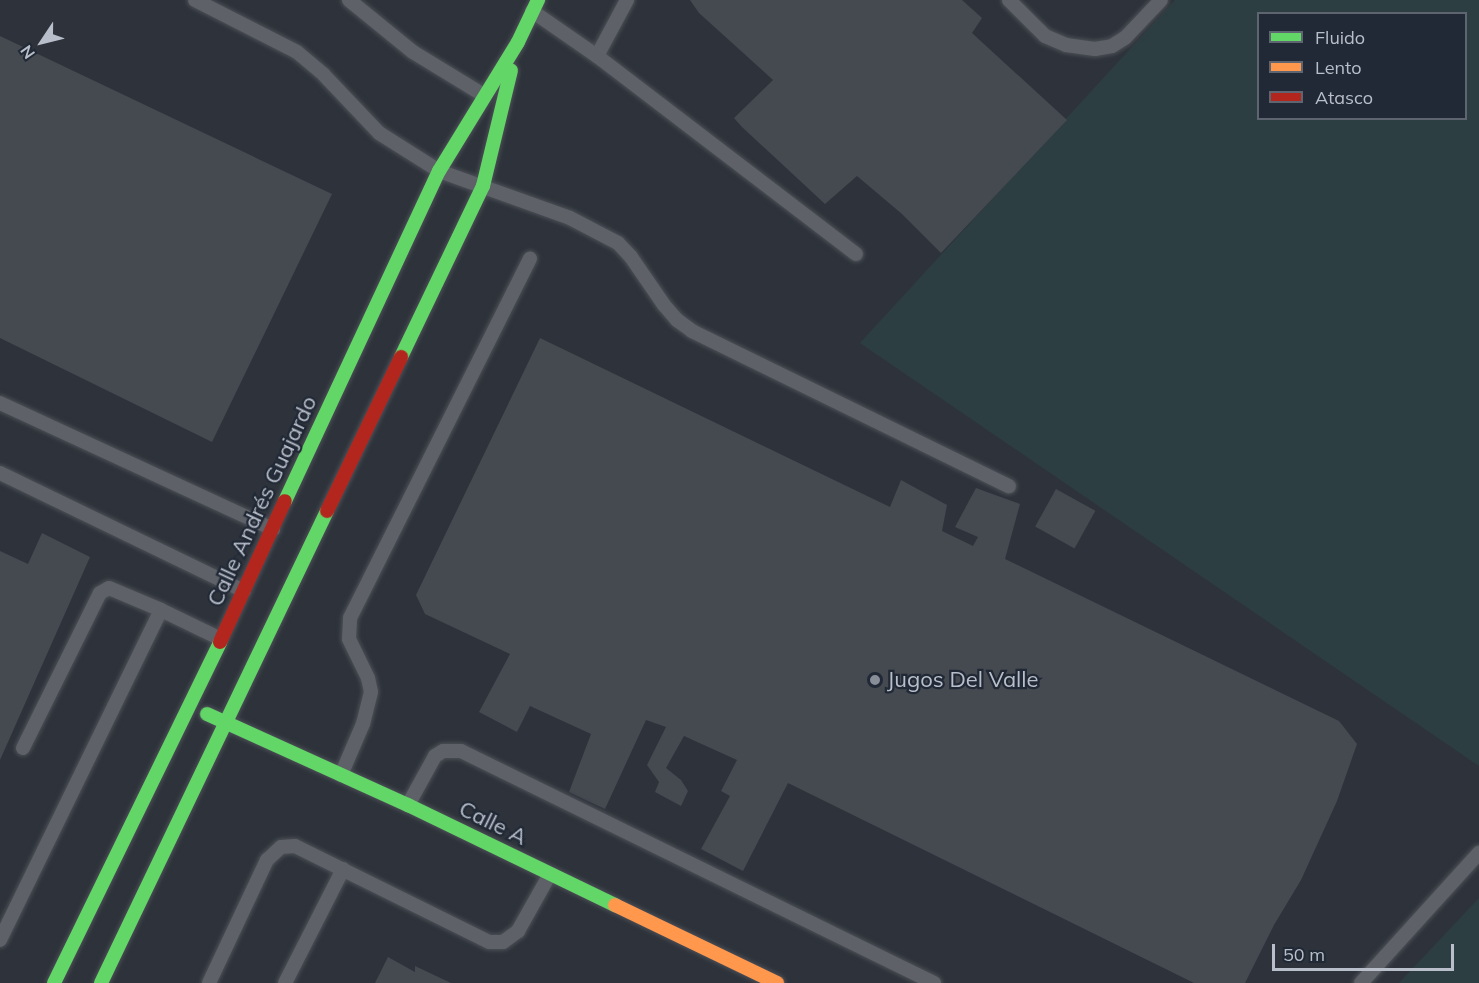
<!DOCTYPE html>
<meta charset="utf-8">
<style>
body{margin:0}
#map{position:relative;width:1479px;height:983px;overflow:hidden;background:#2e333b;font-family:Mulish,sans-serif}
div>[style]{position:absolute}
.green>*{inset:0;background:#2c3e41}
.building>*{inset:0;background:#454950;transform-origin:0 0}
.roads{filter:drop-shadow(0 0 2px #4c4f56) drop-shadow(0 0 2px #4c4f56)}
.lane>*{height:14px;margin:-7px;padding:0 7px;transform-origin:7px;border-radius:7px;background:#5e6268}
.fast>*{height:14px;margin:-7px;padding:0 7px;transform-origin:7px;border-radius:7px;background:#63d668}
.slow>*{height:14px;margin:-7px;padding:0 7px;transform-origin:7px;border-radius:7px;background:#ff974d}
.jam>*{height:14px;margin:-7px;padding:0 7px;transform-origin:7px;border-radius:7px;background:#b3261e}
.dots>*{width:16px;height:16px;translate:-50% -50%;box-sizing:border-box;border:3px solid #212936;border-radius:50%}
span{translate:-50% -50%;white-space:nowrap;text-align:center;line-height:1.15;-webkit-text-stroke:4.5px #212936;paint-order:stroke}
.street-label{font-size:22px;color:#b9bfca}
.poi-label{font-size:22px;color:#b9bfca}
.left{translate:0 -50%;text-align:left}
.legend{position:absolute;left:1257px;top:12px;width:210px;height:108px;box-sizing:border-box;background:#212936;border:2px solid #5e6571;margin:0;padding:8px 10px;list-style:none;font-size:18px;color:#b9bfca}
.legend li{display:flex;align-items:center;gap:12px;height:30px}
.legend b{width:30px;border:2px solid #5e6571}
.north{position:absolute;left:12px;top:12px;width:60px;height:60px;-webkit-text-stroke:4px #212936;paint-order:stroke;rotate:235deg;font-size:16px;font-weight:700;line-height:24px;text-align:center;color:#b9bfca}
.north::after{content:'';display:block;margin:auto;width:21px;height:27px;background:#b9bfca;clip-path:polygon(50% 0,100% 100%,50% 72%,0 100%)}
.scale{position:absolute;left:1272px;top:944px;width:182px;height:27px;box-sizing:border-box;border:3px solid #b9bfca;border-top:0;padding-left:8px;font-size:18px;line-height:21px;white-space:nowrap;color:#b9bfca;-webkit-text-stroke:4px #212936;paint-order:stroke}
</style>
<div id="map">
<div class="green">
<i style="clip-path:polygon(evenodd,1175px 0,1479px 0,1479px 766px,860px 343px,1175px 0,1258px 14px,1466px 14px,1466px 118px,1258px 118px,1258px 14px)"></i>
<i style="clip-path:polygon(1479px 898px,1479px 983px,1399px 983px)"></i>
</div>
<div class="building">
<i style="clip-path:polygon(690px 0,962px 0,982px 18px,972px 33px,1067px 120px,941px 253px,902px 214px,857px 176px,825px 204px,742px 127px,734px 118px,773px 80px,699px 13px)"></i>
<i style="clip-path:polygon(0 36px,332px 194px,212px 442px,0 338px)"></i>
<i style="clip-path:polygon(540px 338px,890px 507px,901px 480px,947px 505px,942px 531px,973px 546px,978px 537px,955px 527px,976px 488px,1020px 504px,1005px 559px,1339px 721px,1357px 744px,1337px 801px,1301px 880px,1274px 925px,1245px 983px,1194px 983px,788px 783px,743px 871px,701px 849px,730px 796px,721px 791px,737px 760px,684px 736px,666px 768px,681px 780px,688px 791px,681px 806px,655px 792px,659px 782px,647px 765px,666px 727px,646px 720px,605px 809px,569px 792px,591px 734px,530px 706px,517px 732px,479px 712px,510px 654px,425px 614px,416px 595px)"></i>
<i style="left:1056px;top:489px;width:45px;height:43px;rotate:29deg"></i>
<i style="clip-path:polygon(42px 533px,90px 557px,0 760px,0 551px,28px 564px)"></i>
<i style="clip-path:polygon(388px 957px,415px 972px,415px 966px,451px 983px,375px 983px)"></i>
</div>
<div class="roads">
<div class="lane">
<i style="left:195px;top:0;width:114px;rotate:27deg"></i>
<i style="left:297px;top:52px;width:35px;rotate:40deg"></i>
<i style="left:324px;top:75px;width:80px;rotate:46.5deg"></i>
<i style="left:379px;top:133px;width:71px;rotate:32.3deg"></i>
<i style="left:439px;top:171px;width:139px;rotate:19.7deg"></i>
<i style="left:570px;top:218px;width:54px;rotate:27.5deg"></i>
<i style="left:618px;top:243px;width:19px;rotate:47deg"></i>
<i style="left:631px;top:257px;width:58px;rotate:55.5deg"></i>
<i style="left:664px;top:305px;width:20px;rotate:49deg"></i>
<i style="left:677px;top:320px;width:19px;rotate:36deg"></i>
<i style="left:692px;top:331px;width:353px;rotate:26.1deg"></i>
<i style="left:349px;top:0;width:82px;rotate:39.1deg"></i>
<i style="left:413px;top:52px;width:84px;rotate:31.4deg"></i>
<i style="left:1009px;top:0;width:51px;rotate:45deg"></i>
<i style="left:1045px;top:36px;width:23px;rotate:23deg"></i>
<i style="left:1066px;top:45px;width:29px;rotate:8deg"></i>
<i style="left:1095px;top:49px;width:17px;rotate:-10deg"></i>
<i style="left:1112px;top:46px;width:15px;rotate:-32deg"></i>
<i style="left:1125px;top:38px;width:52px;rotate:-46.5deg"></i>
<i style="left:532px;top:11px;width:79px;rotate:34.7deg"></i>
<i style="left:597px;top:56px;width:64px;rotate:-61.8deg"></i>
<i style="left:597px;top:56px;width:326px;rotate:37.4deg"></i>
<i style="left:0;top:403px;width:301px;rotate:24.8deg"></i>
<i style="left:0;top:473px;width:271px;rotate:25.8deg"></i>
<i style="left:23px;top:748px;width:173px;rotate:-63.6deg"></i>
<i style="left:100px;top:593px;width:10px;rotate:-29deg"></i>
<i style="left:109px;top:588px;width:56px;rotate:22.9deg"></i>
<i style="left:341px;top:775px;width:56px;rotate:-66.7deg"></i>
<i style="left:363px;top:724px;width:33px;rotate:-76deg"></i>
<i style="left:371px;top:692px;width:14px;rotate:-102deg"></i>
<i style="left:368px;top:678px;width:43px;rotate:-116deg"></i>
<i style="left:349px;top:639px;width:21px;rotate:-87deg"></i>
<i style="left:350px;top:618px;width:402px;rotate:-63.4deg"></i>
<i style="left:408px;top:805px;width:56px;rotate:-61.1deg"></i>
<i style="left:435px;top:756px;width:9px;rotate:-32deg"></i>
<i style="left:443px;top:751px;width:18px"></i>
<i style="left:461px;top:751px;width:527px;rotate:26.13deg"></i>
<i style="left:0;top:940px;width:367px;rotate:-64deg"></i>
<i style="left:161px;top:610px;width:67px;rotate:25.8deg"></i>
<i style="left:209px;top:983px;width:136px;rotate:-64.8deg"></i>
<i style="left:267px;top:860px;width:19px;rotate:-43deg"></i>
<i style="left:281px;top:847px;width:14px;rotate:-4deg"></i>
<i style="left:295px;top:846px;width:216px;rotate:26.3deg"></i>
<i style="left:489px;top:942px;width:14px"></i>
<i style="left:503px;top:942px;width:19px;rotate:-36deg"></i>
<i style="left:518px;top:931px;width:65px;rotate:-60.7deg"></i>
<i style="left:285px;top:983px;width:128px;rotate:-63deg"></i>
<i style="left:1361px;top:983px;width:176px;rotate:-47.8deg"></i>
</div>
<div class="fast">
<i style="left:401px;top:357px;width:190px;rotate:-64.4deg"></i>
<i style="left:483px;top:186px;width:119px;rotate:-76.4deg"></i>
<i style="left:285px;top:501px;width:364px;rotate:-65deg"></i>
<i style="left:439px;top:171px;width:151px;rotate:-58.5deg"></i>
<i style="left:518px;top:42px;width:47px;rotate:-64.5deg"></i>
<i style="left:207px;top:714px;width:221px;rotate:24.4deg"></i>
<i style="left:408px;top:805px;width:230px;rotate:25.8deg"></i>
<i style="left:54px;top:983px;width:379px;rotate:-64deg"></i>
<i style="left:101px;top:983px;width:523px;rotate:-64.41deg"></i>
</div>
<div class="slow">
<i style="left:615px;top:905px;width:180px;rotate:25.7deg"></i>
</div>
<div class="jam">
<i style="left:327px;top:511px;width:171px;rotate:-64.3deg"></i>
<i style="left:220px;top:642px;width:155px;rotate:-65.3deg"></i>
</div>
</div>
<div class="dots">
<i style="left:875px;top:680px;background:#888e98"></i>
</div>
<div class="street-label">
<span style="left:262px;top:501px;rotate:-65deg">Calle Andrés Guajardo</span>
<span style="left:493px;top:823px;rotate:26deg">Calle A</span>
</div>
<div class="poi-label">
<span class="left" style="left:887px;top:680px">Jugos Del Valle</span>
</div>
<ul class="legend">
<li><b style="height:8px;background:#63d668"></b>Fluido</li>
<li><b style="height:8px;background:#ff974d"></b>Lento</li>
<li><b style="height:8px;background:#b3261e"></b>Atasco</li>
</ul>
<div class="north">N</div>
<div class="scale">50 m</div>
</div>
